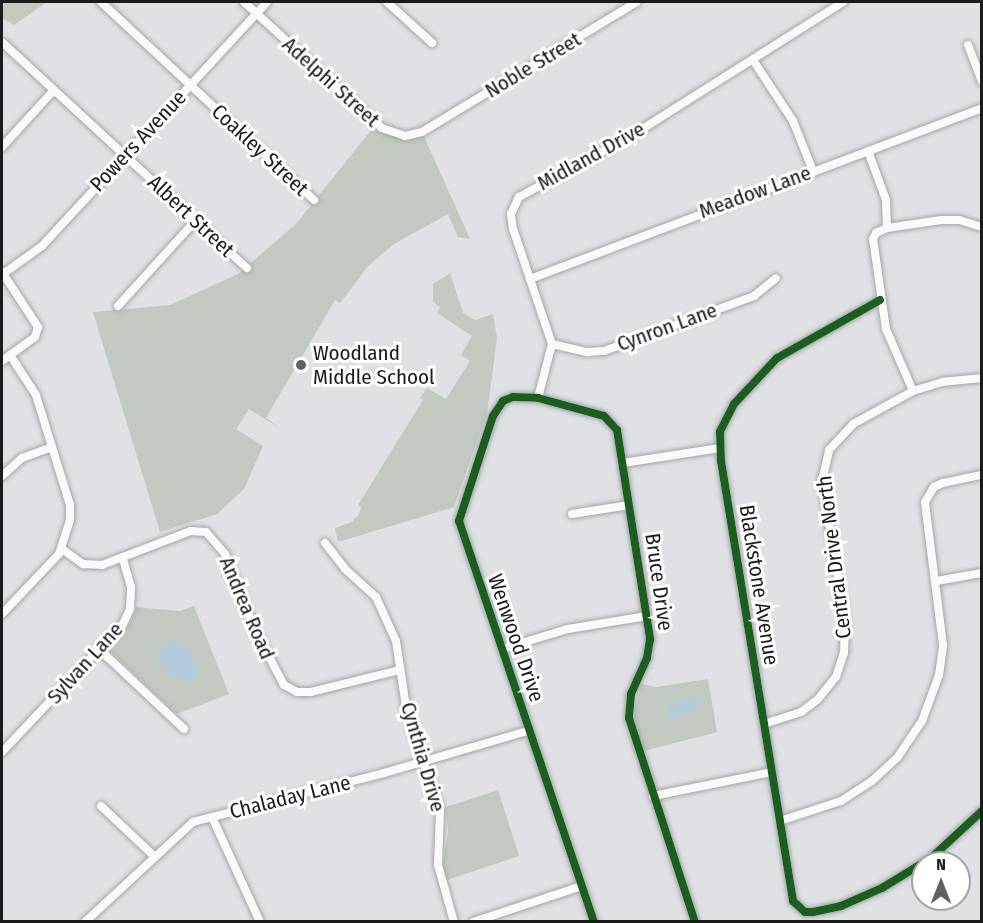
<!DOCTYPE html>
<style>
body{margin:0}
#map{position:relative;width:983px;height:923px;overflow:hidden;background:#dfe1e4;font-family:"Fira Sans Condensed",sans-serif}
div>[style]{position:absolute}
.green>*{inset:0;background:#c1c9c0}
.water>*{inset:0;background:#b4cada}
.roads{filter:drop-shadow(0 0 2px #a5a7a9) drop-shadow(0 0 2px #a5a7a9)}
.minor>*{height:8px;margin:-4px;padding:0 4px;transform-origin:4px;border-radius:4px;background:#fafafb}
.cycleway>*{height:8px;margin:-4px;padding:0 4px;transform-origin:4px;border-radius:4px;background:#1b5e20}
.dots>*{width:16px;height:16px;translate:-50% -50%;box-sizing:border-box;border:3px solid #fff;border-radius:50%}
span{translate:-50% -50%;white-space:nowrap;text-align:center;line-height:1.15;-webkit-text-stroke:6px #fff;paint-order:stroke}
.street-label{font-size:21px;color:#191b1d}
.poi-label{font-size:21px;color:#191b1d}
.left{translate:0 -50%;text-align:left}
.frame{position:absolute;inset:0;border:3px solid #191b1d;pointer-events:none}
.north{position:absolute;left:911px;top:851px;width:60px;height:60px;box-sizing:border-box;background:#fff;border:2px solid #a3a4a5;border-radius:50%;rotate:0deg;font-size:16px;font-weight:700;line-height:24px;text-align:center;color:#191b1d}
.north::after{content:'';display:block;margin:auto;width:21px;height:27px;background:#5e6063;clip-path:polygon(50% 0,100% 100%,50% 72%,0 100%)}
</style>
<div id="map">
<div class="green">
<i style="clip-path:polygon(2px 2px,47px 2px,14px 25px,2px 18px)"></i>
<i style="clip-path:polygon(376px 124px,393px 134px,422px 132px,470px 239px,458px 237px,448px 214px,394px 244px,369px 265px,340px 303px,335px 300px,266px 418px,281px 429px,249px 409px,236px 429px,263px 446px,244px 489px,217px 514px,160px 532px,93px 312px,170px 305px,238px 274px,296px 224px)"></i>
<i style="clip-path:polygon(457px 269px,450px 273px,463px 313px,475px 320px,493px 314px,497px 338px,487px 413px,454px 507px,338px 542px,335px 528px,352px 522px,359px 514px,361px 507px,358px 505px,423px 400px,420px 398px,427px 388px,446px 399px,470px 361px,461px 355px,472px 336px,437px 313px,440px 307px,433px 302px,433px 284px)"></i>
<i style="clip-path:polygon(194px 606px,229px 694px,177px 714px,109px 650px,130px 624px,136px 607px,180px 611px)"></i>
<i style="clip-path:polygon(708px 679px,717px 732px,644px 751px,634px 717px,641px 684px,656px 687px)"></i>
<i style="clip-path:polygon(498px 790px,519px 856px,447px 880px,443px 865px,448px 832px,446px 807px)"></i>
</div>
<div class="water">
<i style="clip-path:polygon(172px 641px,188px 646px,198px 671px,192px 681px,166px 673px,157px 661px,160px 648px)"></i>
<i style="clip-path:polygon(693px 697px,700px 699px,700px 707px,672px 719px,668px 715px,669px 703px)"></i>
</div>
<div class="roads">
<div class="minor">
<i style="left:101px;top:2px;width:291px;rotate:42.9deg"></i>
<i style="left:244px;top:2px;width:187px;rotate:42.4deg"></i>
<i style="left:382px;top:128px;width:24px;rotate:19deg"></i>
<i style="left:405px;top:136px;width:17px;rotate:-13deg"></i>
<i style="left:422px;top:132px;width:251px;rotate:-31.2deg"></i>
<i style="left:387px;top:2px;width:61px;rotate:42.3deg"></i>
<i style="left:3px;top:43px;width:332px;rotate:42.7deg"></i>
<i style="left:968px;top:45px;width:39px;rotate:69deg"></i>
<i style="left:753px;top:60px;width:73px;rotate:56.7deg"></i>
<i style="left:793px;top:121px;width:54px;rotate:68.2deg"></i>
<i style="left:2px;top:147px;width:77px;rotate:-47.6deg"></i>
<i style="left:868px;top:151px;width:52px;rotate:69.8deg"></i>
<i style="left:886px;top:200px;width:28px;rotate:88deg"></i>
<i style="left:2px;top:272px;width:66px;rotate:56.8deg"></i>
<i style="left:38px;top:327px;width:10px;rotate:107deg"></i>
<i style="left:35px;top:337px;width:41px;rotate:144deg"></i>
<i style="left:3px;top:274px;width:48px;rotate:-35.7deg"></i>
<i style="left:42px;top:246px;width:332px;rotate:-47.3deg"></i>
<i style="left:530px;top:279px;width:483px;rotate:-20.7deg"></i>
<i style="left:880px;top:300px;width:118px;rotate:150.6deg"></i>
<i style="left:777px;top:358px;width:63px;rotate:133.1deg"></i>
<i style="left:734px;top:404px;width:31px;rotate:117deg"></i>
<i style="left:720px;top:432px;width:29px;rotate:88deg"></i>
<i style="left:721px;top:461px;width:446px;rotate:80.7deg"></i>
<i style="left:793px;top:901px;width:16px;rotate:43deg"></i>
<i style="left:805px;top:912px;width:8px"></i>
<i style="left:813px;top:912px;width:29px;rotate:-12deg"></i>
<i style="left:841px;top:906px;width:45px;rotate:-23.7deg"></i>
<i style="left:882px;top:888px;width:57px;rotate:-31.5deg"></i>
<i style="left:931px;top:858px;width:69px;rotate:-42.7deg"></i>
<i style="left:118px;top:306px;width:116px;rotate:-47.8deg"></i>
<i style="left:552px;top:344px;width:37px;rotate:13deg"></i>
<i style="left:588px;top:352px;width:16px;rotate:-4deg"></i>
<i style="left:604px;top:351px;width:160px;rotate:-20.1deg"></i>
<i style="left:754px;top:296px;width:28px;rotate:-39deg"></i>
<i style="left:913px;top:391px;width:68px;rotate:-113.5deg"></i>
<i style="left:886px;top:329px;width:91px;rotate:-98.2deg"></i>
<i style="left:873px;top:239px;width:7px;rotate:-63deg"></i>
<i style="left:876px;top:233px;width:12px;rotate:-24deg"></i>
<i style="left:887px;top:228px;width:55px;rotate:-8.4deg"></i>
<i style="left:941px;top:220px;width:18px"></i>
<i style="left:959px;top:220px;width:24px;rotate:17deg"></i>
<i style="left:538px;top:398px;width:56px;rotate:-75.5deg"></i>
<i style="left:552px;top:344px;width:121px;rotate:-108.7deg"></i>
<i style="left:513px;top:229px;width:15px;rotate:-98deg"></i>
<i style="left:511px;top:214px;width:19px;rotate:-65deg"></i>
<i style="left:519px;top:197px;width:133px;rotate:-28.7deg"></i>
<i style="left:636px;top:133px;width:245px;rotate:-32.3deg"></i>
<i style="left:623px;top:463px;width:98px;rotate:-8.8deg"></i>
<i style="left:2px;top:476px;width:27px;rotate:-42deg"></i>
<i style="left:22px;top:458px;width:32px;rotate:-20deg"></i>
<i style="left:572px;top:514px;width:58px;rotate:-9deg"></i>
<i style="left:325px;top:543px;width:33px;rotate:52deg"></i>
<i style="left:345px;top:569px;width:42px;rotate:42.1deg"></i>
<i style="left:376px;top:597px;width:48px;rotate:65.6deg"></i>
<i style="left:396px;top:641px;width:73px;rotate:81.3deg"></i>
<i style="left:407px;top:713px;width:103px;rotate:71.4deg"></i>
<i style="left:440px;top:811px;width:54px;rotate:92.1deg"></i>
<i style="left:438px;top:865px;width:59px;rotate:74.3deg"></i>
<i style="left:62px;top:549px;width:26px;rotate:36deg"></i>
<i style="left:83px;top:564px;width:19px;rotate:3deg"></i>
<i style="left:102px;top:565px;width:95px;rotate:-20.9deg"></i>
<i style="left:191px;top:531px;width:15px;rotate:4deg"></i>
<i style="left:206px;top:532px;width:29px;rotate:49deg"></i>
<i style="left:225px;top:554px;width:82px;rotate:68.5deg"></i>
<i style="left:255px;top:630px;width:62px;rotate:62.2deg"></i>
<i style="left:284px;top:685px;width:15px;rotate:28deg"></i>
<i style="left:297px;top:692px;width:14px"></i>
<i style="left:311px;top:692px;width:92px;rotate:-13.9deg"></i>
<i style="left:936px;top:581px;width:47px;rotate:-9.9deg"></i>
<i style="left:2px;top:614px;width:83px;rotate:-46.5deg"></i>
<i style="left:59px;top:554px;width:36px;rotate:-72deg"></i>
<i style="left:70px;top:520px;width:15px;rotate:-90deg"></i>
<i style="left:70px;top:505px;width:115px;rotate:-107.2deg"></i>
<i style="left:36px;top:395px;width:48px;rotate:-123deg"></i>
<i style="left:502px;top:649px;width:69px;rotate:-16.9deg"></i>
<i style="left:568px;top:629px;width:80px;rotate:-9.3deg"></i>
<i style="left:101px;top:651px;width:114px;rotate:43.2deg"></i>
<i style="left:764px;top:724px;width:39px;rotate:-18deg"></i>
<i style="left:801px;top:712px;width:21px;rotate:-37deg"></i>
<i style="left:818px;top:699px;width:28px;rotate:-51deg"></i>
<i style="left:836px;top:677px;width:25px;rotate:-72deg"></i>
<i style="left:844px;top:653px;width:34px;rotate:-88deg"></i>
<i style="left:845px;top:619px;width:140px;rotate:-99.5deg"></i>
<i style="left:822px;top:481px;width:32px;rotate:-77deg"></i>
<i style="left:829px;top:450px;width:35px;rotate:-47deg"></i>
<i style="left:853px;top:424px;width:68px;rotate:-28.8deg"></i>
<i style="left:913px;top:391px;width:30px;rotate:-17deg"></i>
<i style="left:942px;top:382px;width:40px;rotate:-5.7deg"></i>
<i style="left:2px;top:752px;width:176px;rotate:-46.6deg"></i>
<i style="left:123px;top:624px;width:17px;rotate:-65deg"></i>
<i style="left:130px;top:609px;width:22px;rotate:-87deg"></i>
<i style="left:131px;top:587px;width:29px;rotate:-106deg"></i>
<i style="left:653px;top:796px;width:121px;rotate:-11.4deg"></i>
<i style="left:101px;top:806px;width:73px;rotate:43.3deg"></i>
<i style="left:212px;top:817px;width:115px;rotate:65.4deg"></i>
<i style="left:780px;top:821px;width:64px;rotate:-18.2deg"></i>
<i style="left:841px;top:801px;width:37px;rotate:-33deg"></i>
<i style="left:872px;top:781px;width:34px;rotate:-43deg"></i>
<i style="left:897px;top:758px;width:45px;rotate:-56deg"></i>
<i style="left:922px;top:721px;width:49px;rotate:-69.7deg"></i>
<i style="left:939px;top:675px;width:30px;rotate:-82deg"></i>
<i style="left:943px;top:645px;width:144px;rotate:-97.2deg"></i>
<i style="left:925px;top:502px;width:17px;rotate:-59deg"></i>
<i style="left:934px;top:487px;width:10px;rotate:-24deg"></i>
<i style="left:943px;top:483px;width:40px;rotate:-12deg"></i>
<i style="left:85px;top:922px;width:147px;rotate:-42.8deg"></i>
<i style="left:193px;top:822px;width:197px;rotate:-14.4deg"></i>
<i style="left:384px;top:773px;width:150px;rotate:-16.3deg"></i>
<i style="left:473px;top:922px;width:115px;rotate:-18.3deg"></i>
<i style="left:594px;top:922px;width:423px;rotate:-108.6deg"></i>
<i style="left:459px;top:521px;width:110px;rotate:-72.1deg"></i>
<i style="left:493px;top:416px;width:18px;rotate:-56deg"></i>
<i style="left:503px;top:401px;width:11px;rotate:-22deg"></i>
<i style="left:513px;top:397px;width:25px;rotate:2deg"></i>
<i style="left:538px;top:398px;width:68px;rotate:15.3deg"></i>
<i style="left:604px;top:416px;width:19px;rotate:47deg"></i>
<i style="left:617px;top:430px;width:212px;rotate:81deg"></i>
<i style="left:650px;top:639px;width:19px;rotate:99deg"></i>
<i style="left:647px;top:658px;width:39px;rotate:114deg"></i>
<i style="left:631px;top:694px;width:24px;rotate:95deg"></i>
<i style="left:629px;top:718px;width:214px;rotate:72.1deg"></i>
</div>
</div>
<div class="cycleway">
<i style="left:880px;top:300px;width:118px;rotate:150.6deg"></i>
<i style="left:777px;top:358px;width:63px;rotate:133.1deg"></i>
<i style="left:734px;top:404px;width:31px;rotate:117deg"></i>
<i style="left:720px;top:432px;width:29px;rotate:88deg"></i>
<i style="left:721px;top:461px;width:446px;rotate:80.7deg"></i>
<i style="left:793px;top:901px;width:16px;rotate:43deg"></i>
<i style="left:805px;top:912px;width:8px"></i>
<i style="left:813px;top:912px;width:29px;rotate:-12deg"></i>
<i style="left:841px;top:906px;width:45px;rotate:-23.7deg"></i>
<i style="left:882px;top:888px;width:57px;rotate:-31.5deg"></i>
<i style="left:931px;top:858px;width:69px;rotate:-42.7deg"></i>
<i style="left:594px;top:922px;width:423px;rotate:-108.6deg"></i>
<i style="left:459px;top:521px;width:110px;rotate:-72.1deg"></i>
<i style="left:493px;top:416px;width:18px;rotate:-56deg"></i>
<i style="left:503px;top:401px;width:11px;rotate:-22deg"></i>
<i style="left:513px;top:397px;width:25px;rotate:2deg"></i>
<i style="left:538px;top:398px;width:68px;rotate:15.3deg"></i>
<i style="left:604px;top:416px;width:19px;rotate:47deg"></i>
<i style="left:617px;top:430px;width:212px;rotate:81deg"></i>
<i style="left:650px;top:639px;width:19px;rotate:99deg"></i>
<i style="left:647px;top:658px;width:39px;rotate:114deg"></i>
<i style="left:631px;top:694px;width:24px;rotate:95deg"></i>
<i style="left:629px;top:718px;width:214px;rotate:72.1deg"></i>
</div>
<div class="dots">
<i style="left:301px;top:365px;background:#5e6063"></i>
</div>
<div class="street-label">
<span style="left:533px;top:65px;rotate:-31deg">Noble Street</span>
<span style="left:331px;top:82px;rotate:42deg">Adelphi Street</span>
<span style="left:138px;top:141px;rotate:-47deg">Powers Avenue</span>
<span style="left:260px;top:150px;rotate:43deg">Coakley Street</span>
<span style="left:591px;top:156px;rotate:-29deg">Midland Drive</span>
<span style="left:755px;top:192px;rotate:-20deg">Meadow Lane</span>
<span style="left:191px;top:216px;rotate:43deg">Albert Street</span>
<span style="left:667px;top:327px;rotate:-20deg">Cynron Lane</span>
<span style="left:834px;top:557px;rotate:-97deg">Central Drive North</span>
<span style="left:659px;top:582px;rotate:82deg">Bruce Drive</span>
<span style="left:759px;top:585px;rotate:81deg">Blackstone Avenue</span>
<span style="left:247px;top:608px;rotate:67deg">Andrea Road</span>
<span style="left:516px;top:638px;rotate:71deg">Wenwood Drive</span>
<span style="left:85px;top:663px;rotate:-48deg">Sylvan Lane</span>
<span style="left:423px;top:757px;rotate:74deg">Cynthia Drive</span>
<span style="left:290px;top:797px;rotate:-14deg">Chaladay Lane</span>
</div>
<div class="poi-label">
<span class="left" style="left:313px;top:365px">Woodland<br>Middle School</span>
</div>
<div class="frame"></div>
<div class="north">N</div>
</div>
